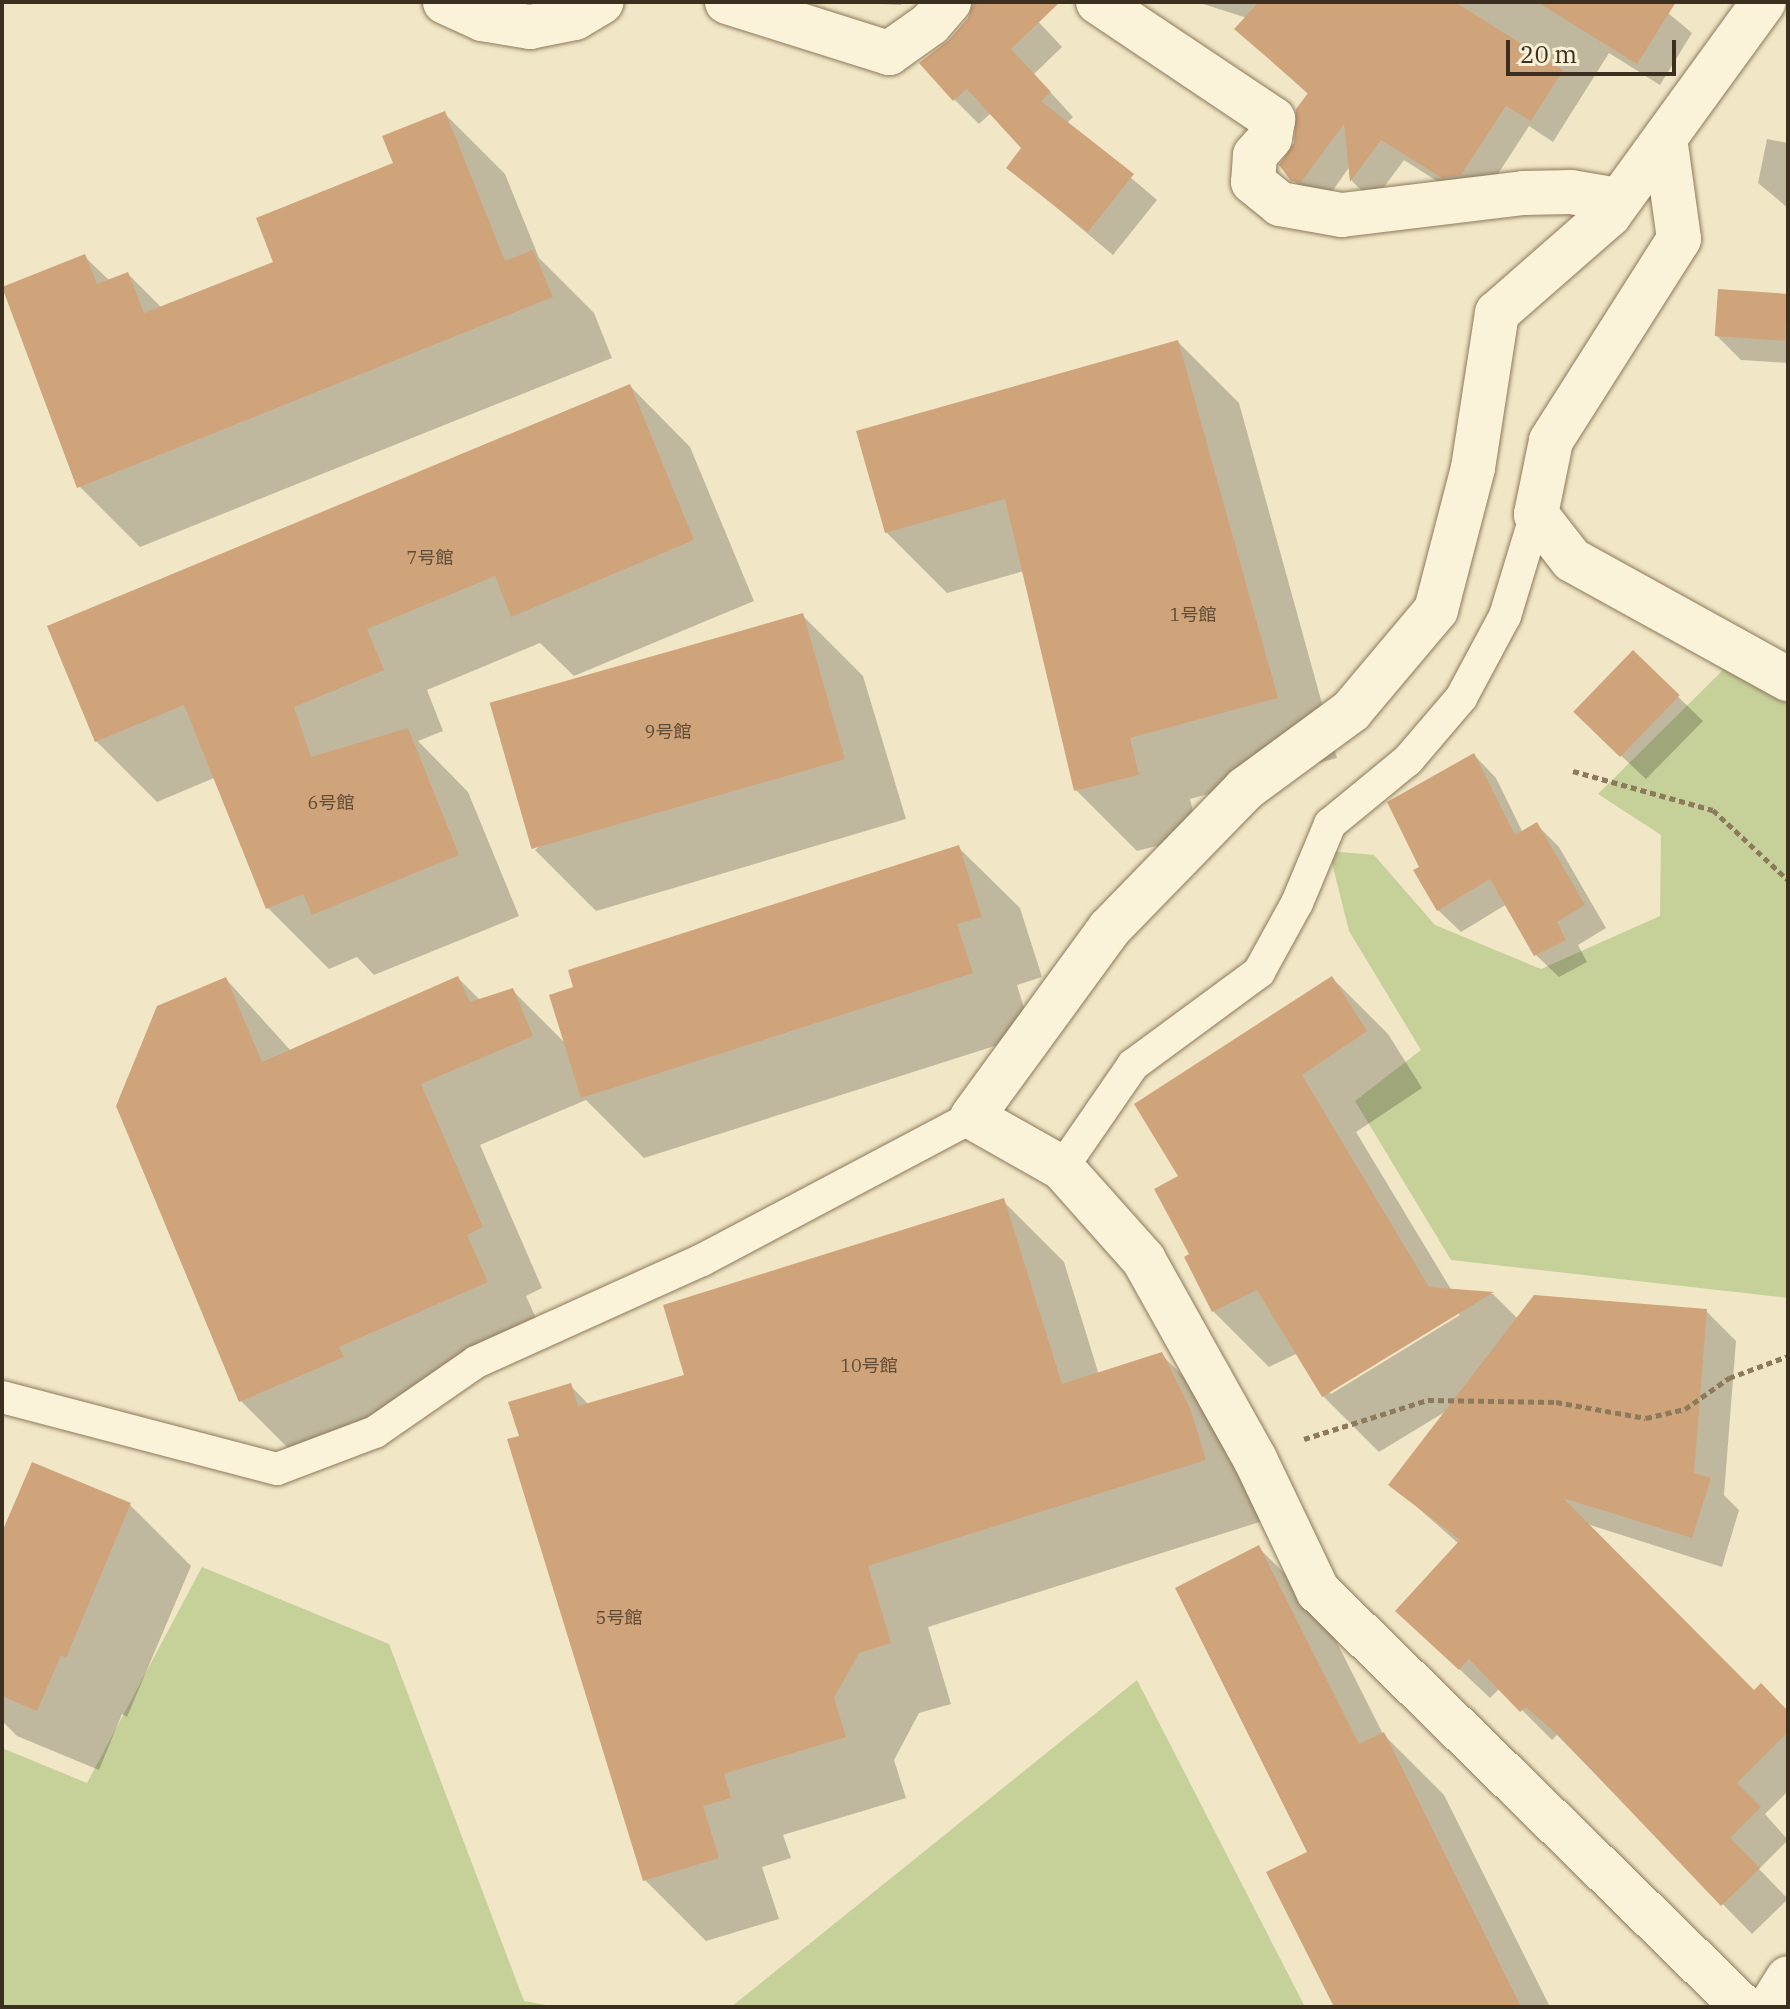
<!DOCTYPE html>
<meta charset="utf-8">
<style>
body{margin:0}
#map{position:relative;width:1790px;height:2009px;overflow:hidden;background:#f1e7c6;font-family:"IBM Plex Serif","Noto Sans JP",serif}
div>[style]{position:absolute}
.green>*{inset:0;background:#c6d099}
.shadow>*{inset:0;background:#0003}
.building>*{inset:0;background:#d0a47a;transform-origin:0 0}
.path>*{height:5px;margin-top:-2.5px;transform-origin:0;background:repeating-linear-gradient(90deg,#8d795b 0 6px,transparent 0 10px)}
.roads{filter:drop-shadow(0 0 2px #8d795b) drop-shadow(0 0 2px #8d795b)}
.service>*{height:32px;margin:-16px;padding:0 16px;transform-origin:16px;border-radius:16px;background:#faf3da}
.minor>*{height:44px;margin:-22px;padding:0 22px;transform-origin:22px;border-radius:22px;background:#faf3da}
span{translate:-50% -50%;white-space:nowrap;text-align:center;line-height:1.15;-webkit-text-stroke:6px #f7f0d6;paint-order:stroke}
.number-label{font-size:18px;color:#624c36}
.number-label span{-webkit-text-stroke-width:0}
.frame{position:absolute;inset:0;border:4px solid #3d2f1f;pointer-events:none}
.scale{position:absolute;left:1506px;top:40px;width:170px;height:36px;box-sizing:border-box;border:4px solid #3d2f1f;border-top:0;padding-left:10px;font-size:24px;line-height:28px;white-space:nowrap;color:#3d2f1f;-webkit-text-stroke:6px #f7f0d6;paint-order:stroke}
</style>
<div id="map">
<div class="green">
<i style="clip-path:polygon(1725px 668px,1788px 698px,1788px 1298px,1451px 1260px,1355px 1101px,1421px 1050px,1349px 931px,1329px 851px,1374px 855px,1435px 925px,1541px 969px,1660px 916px,1661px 835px,1598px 794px)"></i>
<i style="clip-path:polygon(202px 1567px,389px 1644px,524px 2001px,557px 2007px,2px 2007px,2px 1748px,87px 1783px)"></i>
<i style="clip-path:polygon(1137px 1680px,1305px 2007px,731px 2007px)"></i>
</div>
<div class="shadow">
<i style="clip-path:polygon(847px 2px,901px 2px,901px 5px)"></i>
<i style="clip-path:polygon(975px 2px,1020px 2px,1062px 47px,1034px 74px,1073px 117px,1067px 123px,1157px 200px,1113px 255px,1009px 168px,1024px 148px,991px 113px,979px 124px,955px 100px,950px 42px,970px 19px)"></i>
<i style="clip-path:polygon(1197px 2px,1655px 2px,1692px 33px,1660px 85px,1609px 53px,1553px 142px,1529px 126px,1483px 197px,1465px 199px,1404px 160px,1373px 202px,1352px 181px,1350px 166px,1324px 203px,1315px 202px,1292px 179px,1309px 95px,1237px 29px,1247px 18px)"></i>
<i style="clip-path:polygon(444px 113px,505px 174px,539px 258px,594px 313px,612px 358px,140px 547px,79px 486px,84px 256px,110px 281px,128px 274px,162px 308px,275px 263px,396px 164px)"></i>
<i style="clip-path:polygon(1767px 139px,1788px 143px,1788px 208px,1758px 183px)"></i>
<i style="clip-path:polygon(1788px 296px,1788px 363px,1741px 360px,1717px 336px)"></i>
<i style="clip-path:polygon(1178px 342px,1239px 403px,1337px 758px,1190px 799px,1199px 835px,1137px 851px,1076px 790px,1024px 571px,947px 593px,886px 532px)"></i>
<i style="clip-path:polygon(630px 386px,690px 447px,754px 601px,574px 676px,540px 643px,427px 690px,443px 731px,418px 741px,468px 792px,519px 916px,374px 975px,357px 957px,329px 969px,268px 908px,214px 778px,157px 802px,96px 741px)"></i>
<i style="clip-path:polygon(802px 615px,863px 676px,906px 819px,596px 911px,535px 850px)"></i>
<i style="clip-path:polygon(1633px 653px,1703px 721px,1646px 779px,1600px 736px)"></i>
<i style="clip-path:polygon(1474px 755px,1496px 778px,1523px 833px,1537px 825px,1559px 847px,1606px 928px,1578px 945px,1587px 962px,1559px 977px,1536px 955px,1507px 904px,1461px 932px,1438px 910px,1422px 868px)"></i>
<i style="clip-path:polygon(959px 848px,1020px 908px,1042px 977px,1017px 985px,1032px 1034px,644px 1158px,586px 1100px,480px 1145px,542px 1288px,526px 1296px,547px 1343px,302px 1462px,241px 1401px,226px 979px,291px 1051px,458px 978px,480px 1000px,512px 990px,566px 1044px)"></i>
<i style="clip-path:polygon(evenodd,1332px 978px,1388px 1034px,1422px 1088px,1356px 1132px,1452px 1291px,1493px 1294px,1518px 1319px,1706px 1311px,1736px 1341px,1724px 1495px,1739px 1510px,1722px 1567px,1587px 1524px,1754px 1692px,1788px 1713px,1788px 1791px,1765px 1814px,1788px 1840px,1759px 1869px,1788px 1899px,1752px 1934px,1557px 1735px,1552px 1740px,1500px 1688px,1490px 1698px,1398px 1611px,1459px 1544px,1391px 1484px,1448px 1410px,1379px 1452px,1323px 1396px,1298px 1353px,1269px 1367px,1213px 1311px,1192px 1255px,1181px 1177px,1332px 978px,1457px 1312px,1460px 1315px,1331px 1394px,1329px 1391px,1457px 1312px)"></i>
<i style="clip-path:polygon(1003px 1201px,1064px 1262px,1099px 1375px,1162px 1355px,1223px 1416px,1266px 1520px,928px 1627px,951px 1704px,919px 1713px,894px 1760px,906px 1798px,783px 1835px,791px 1858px,762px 1867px,779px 1919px,706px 1941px,645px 1880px,509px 1441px,521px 1437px,570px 1385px,589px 1405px,687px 1376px)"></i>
<i style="clip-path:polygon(130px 1505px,191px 1566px,127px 1717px,122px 1714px,99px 1770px,17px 1736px,2px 1721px,2px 1538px)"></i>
<i style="clip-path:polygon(1259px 1548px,1320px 1609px,1383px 1734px,1444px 1795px,1550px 2007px,1336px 2007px)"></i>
</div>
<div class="building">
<i style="clip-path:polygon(973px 2px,1060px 2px,1011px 49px,1051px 92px,1041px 101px,1134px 174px,1088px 232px,1006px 168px,1021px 148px,967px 89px,953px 101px,919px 63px,949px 40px,968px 18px)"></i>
<i style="clip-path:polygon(1259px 2px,1455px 2px,1563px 70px,1531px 121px,1506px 106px,1461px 175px,1442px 178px,1381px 140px,1350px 182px,1344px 124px,1301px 182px,1291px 181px,1279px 165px,1294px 143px,1296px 109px,1308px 93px,1234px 29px)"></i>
<i style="clip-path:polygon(1537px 2px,1676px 2px,1637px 64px)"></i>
<i style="clip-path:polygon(445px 111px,505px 261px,533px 250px,553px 297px,77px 488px,2px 287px,85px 254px,97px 284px,128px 272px,144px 313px,273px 262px,256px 218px,393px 163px,382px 136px)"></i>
<i style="left:1718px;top:289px;width:70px;height:47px;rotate:4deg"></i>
<i style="clip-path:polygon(1178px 340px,1278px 698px,1130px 738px,1139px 775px,1074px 791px,1005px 499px,885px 533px,856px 431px)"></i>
<i style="clip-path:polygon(630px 384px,694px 540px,511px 617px,495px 576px,367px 629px,384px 670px,294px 707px,311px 757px,408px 728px,459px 855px,312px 915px,303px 894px,266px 909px,184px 705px,95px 742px,47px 626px)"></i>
<i style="left:803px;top:613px;width:152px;height:326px;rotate:74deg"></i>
<i style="left:1633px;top:650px;width:65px;height:86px;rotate:44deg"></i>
<i style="clip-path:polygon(1474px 753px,1515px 835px,1537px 822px,1585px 905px,1557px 922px,1566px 940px,1534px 956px,1490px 879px,1437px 911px,1413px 870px,1419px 867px,1387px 802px)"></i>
<i style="clip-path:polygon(959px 845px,982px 917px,957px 924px,973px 973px,581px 1098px,549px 995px,573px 987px,568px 970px)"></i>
<i style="clip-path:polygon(458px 976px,470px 1002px,513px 988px,533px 1036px,421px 1084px,483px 1227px,467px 1235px,488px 1282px,339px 1347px,344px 1357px,239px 1402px,116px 1106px,157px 1006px,226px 977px,262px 1062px)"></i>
<i style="clip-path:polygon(1332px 976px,1367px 1031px,1302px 1075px,1429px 1287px,1494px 1292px,1322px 1397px,1257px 1290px,1212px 1312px,1184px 1257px,1189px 1254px,1154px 1189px,1178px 1176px,1134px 1104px)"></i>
<i style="clip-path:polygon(1004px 1198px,1062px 1384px,1162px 1352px,1190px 1408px,1206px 1460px,868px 1566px,891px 1643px,859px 1653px,834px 1698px,846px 1737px,724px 1774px,731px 1798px,703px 1806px,719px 1858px,643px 1881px,507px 1439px,519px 1436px,508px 1402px,571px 1383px,578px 1406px,684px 1375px,663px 1305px)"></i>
<i style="clip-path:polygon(1534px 1295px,1707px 1309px,1694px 1473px,1711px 1478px,1692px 1538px,1563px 1498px,1754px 1690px,1761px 1683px,1788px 1711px,1788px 1732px,1737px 1783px,1761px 1807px,1730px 1838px,1760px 1868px,1721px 1906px,1559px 1736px,1526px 1707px,1520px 1712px,1469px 1659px,1459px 1670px,1395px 1611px,1460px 1540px,1388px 1485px)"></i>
<i style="clip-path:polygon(32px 1462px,131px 1503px,66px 1658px,61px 1655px,37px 1711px,2px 1696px,2px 1532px)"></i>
<i style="clip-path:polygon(1259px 1545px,1359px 1744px,1384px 1732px,1521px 2007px,1334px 2007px,1266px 1872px,1307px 1852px,1175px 1588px)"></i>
</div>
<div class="path">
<i style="left:1573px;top:771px;width:145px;rotate:15.6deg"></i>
<i style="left:1713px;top:810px;width:103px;rotate:43deg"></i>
<i style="left:1304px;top:1439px;width:130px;rotate:-17.5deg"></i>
<i style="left:1428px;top:1400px;width:128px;rotate:0.9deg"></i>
<i style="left:1556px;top:1402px;width:91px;rotate:10.1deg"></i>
<i style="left:1646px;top:1418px;width:40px;rotate:-13deg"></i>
<i style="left:1685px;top:1409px;width:54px;rotate:-35.2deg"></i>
<i style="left:1729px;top:1378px;width:63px;rotate:-20.4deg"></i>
</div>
<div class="roads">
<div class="service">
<i style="left:1062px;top:1168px;width:125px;rotate:-55.4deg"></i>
<i style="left:1133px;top:1065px;width:157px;rotate:-36.4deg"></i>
<i style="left:1259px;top:972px;width:79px;rotate:-61.2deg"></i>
<i style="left:1297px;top:903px;width:86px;rotate:-67.3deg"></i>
<i style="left:1330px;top:824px;width:101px;rotate:-39.4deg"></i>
<i style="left:1408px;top:760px;width:82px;rotate:-49.5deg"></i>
<i style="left:1461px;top:698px;width:93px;rotate:-61.8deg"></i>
<i style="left:1505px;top:616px;width:107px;rotate:-73.1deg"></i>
<i style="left:2px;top:1397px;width:284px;rotate:14.7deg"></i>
<i style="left:277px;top:1469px;width:105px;rotate:-20.7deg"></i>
<i style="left:375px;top:1432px;width:123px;rotate:-34.7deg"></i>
<i style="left:476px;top:1362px;width:248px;rotate:-24.3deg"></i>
<i style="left:702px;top:1260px;width:306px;rotate:-27.9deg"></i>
</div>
<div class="minor">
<i style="left:445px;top:2px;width:41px;rotate:24.7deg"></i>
<i style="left:482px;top:19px;width:49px;rotate:9.5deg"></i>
<i style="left:530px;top:27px;width:46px;rotate:-11.3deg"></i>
<i style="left:575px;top:18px;width:31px;rotate:-31deg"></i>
<i style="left:727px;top:2px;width:170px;rotate:17.5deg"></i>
<i style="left:889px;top:53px;width:50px;rotate:-35.3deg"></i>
<i style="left:930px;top:24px;width:29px;rotate:-49deg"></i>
<i style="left:1098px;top:2px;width:211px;rotate:33.8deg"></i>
<i style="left:1273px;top:119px;width:19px;rotate:99deg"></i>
<i style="left:1270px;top:138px;width:23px;rotate:131deg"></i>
<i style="left:1255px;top:155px;width:27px;rotate:94deg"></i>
<i style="left:1253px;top:182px;width:35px;rotate:39deg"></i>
<i style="left:1280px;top:204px;width:63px;rotate:10.1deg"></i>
<i style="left:1342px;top:215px;width:183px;rotate:-6.9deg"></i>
<i style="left:1524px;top:193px;width:47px;rotate:-1.2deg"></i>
<i style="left:1571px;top:192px;width:49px;rotate:9.5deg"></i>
<i style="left:1665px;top:138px;width:102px;rotate:82.1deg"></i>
<i style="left:1679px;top:239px;width:239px;rotate:122.4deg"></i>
<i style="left:1551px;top:441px;width:75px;rotate:101.6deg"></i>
<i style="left:1536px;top:514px;width:58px;rotate:52deg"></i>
<i style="left:1572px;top:560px;width:247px;rotate:28.9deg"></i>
<i style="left:1743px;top:2007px;width:595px;rotate:-135.61deg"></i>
<i style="left:1318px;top:1591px;width:146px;rotate:-115.5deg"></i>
<i style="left:1255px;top:1459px;width:228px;rotate:-119.2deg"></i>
<i style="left:1144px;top:1260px;width:123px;rotate:-131.7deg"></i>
<i style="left:1062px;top:1168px;width:103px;rotate:-150.5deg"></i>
<i style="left:972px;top:1117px;width:234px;rotate:-53.9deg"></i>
<i style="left:1110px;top:928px;width:194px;rotate:-45.8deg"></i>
<i style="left:1245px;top:789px;width:132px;rotate:-36.3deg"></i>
<i style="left:1351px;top:711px;width:132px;rotate:-49.9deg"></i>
<i style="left:1436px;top:610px;width:147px;rotate:-75.4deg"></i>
<i style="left:1473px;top:468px;width:157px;rotate:-81.2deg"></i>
<i style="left:1497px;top:313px;width:149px;rotate:-41.2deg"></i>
<i style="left:1609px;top:215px;width:263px;rotate:-54deg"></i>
<i style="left:1770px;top:2007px;width:34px;rotate:-58deg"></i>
</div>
</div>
<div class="number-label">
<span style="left:430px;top:558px">7号館</span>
<span style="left:1193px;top:615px">1号館</span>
<span style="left:668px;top:732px">9号館</span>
<span style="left:331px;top:803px">6号館</span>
<span style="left:869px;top:1366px">10号館</span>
<span style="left:619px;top:1618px">5号館</span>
</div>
<div class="frame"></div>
<div class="scale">20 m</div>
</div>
